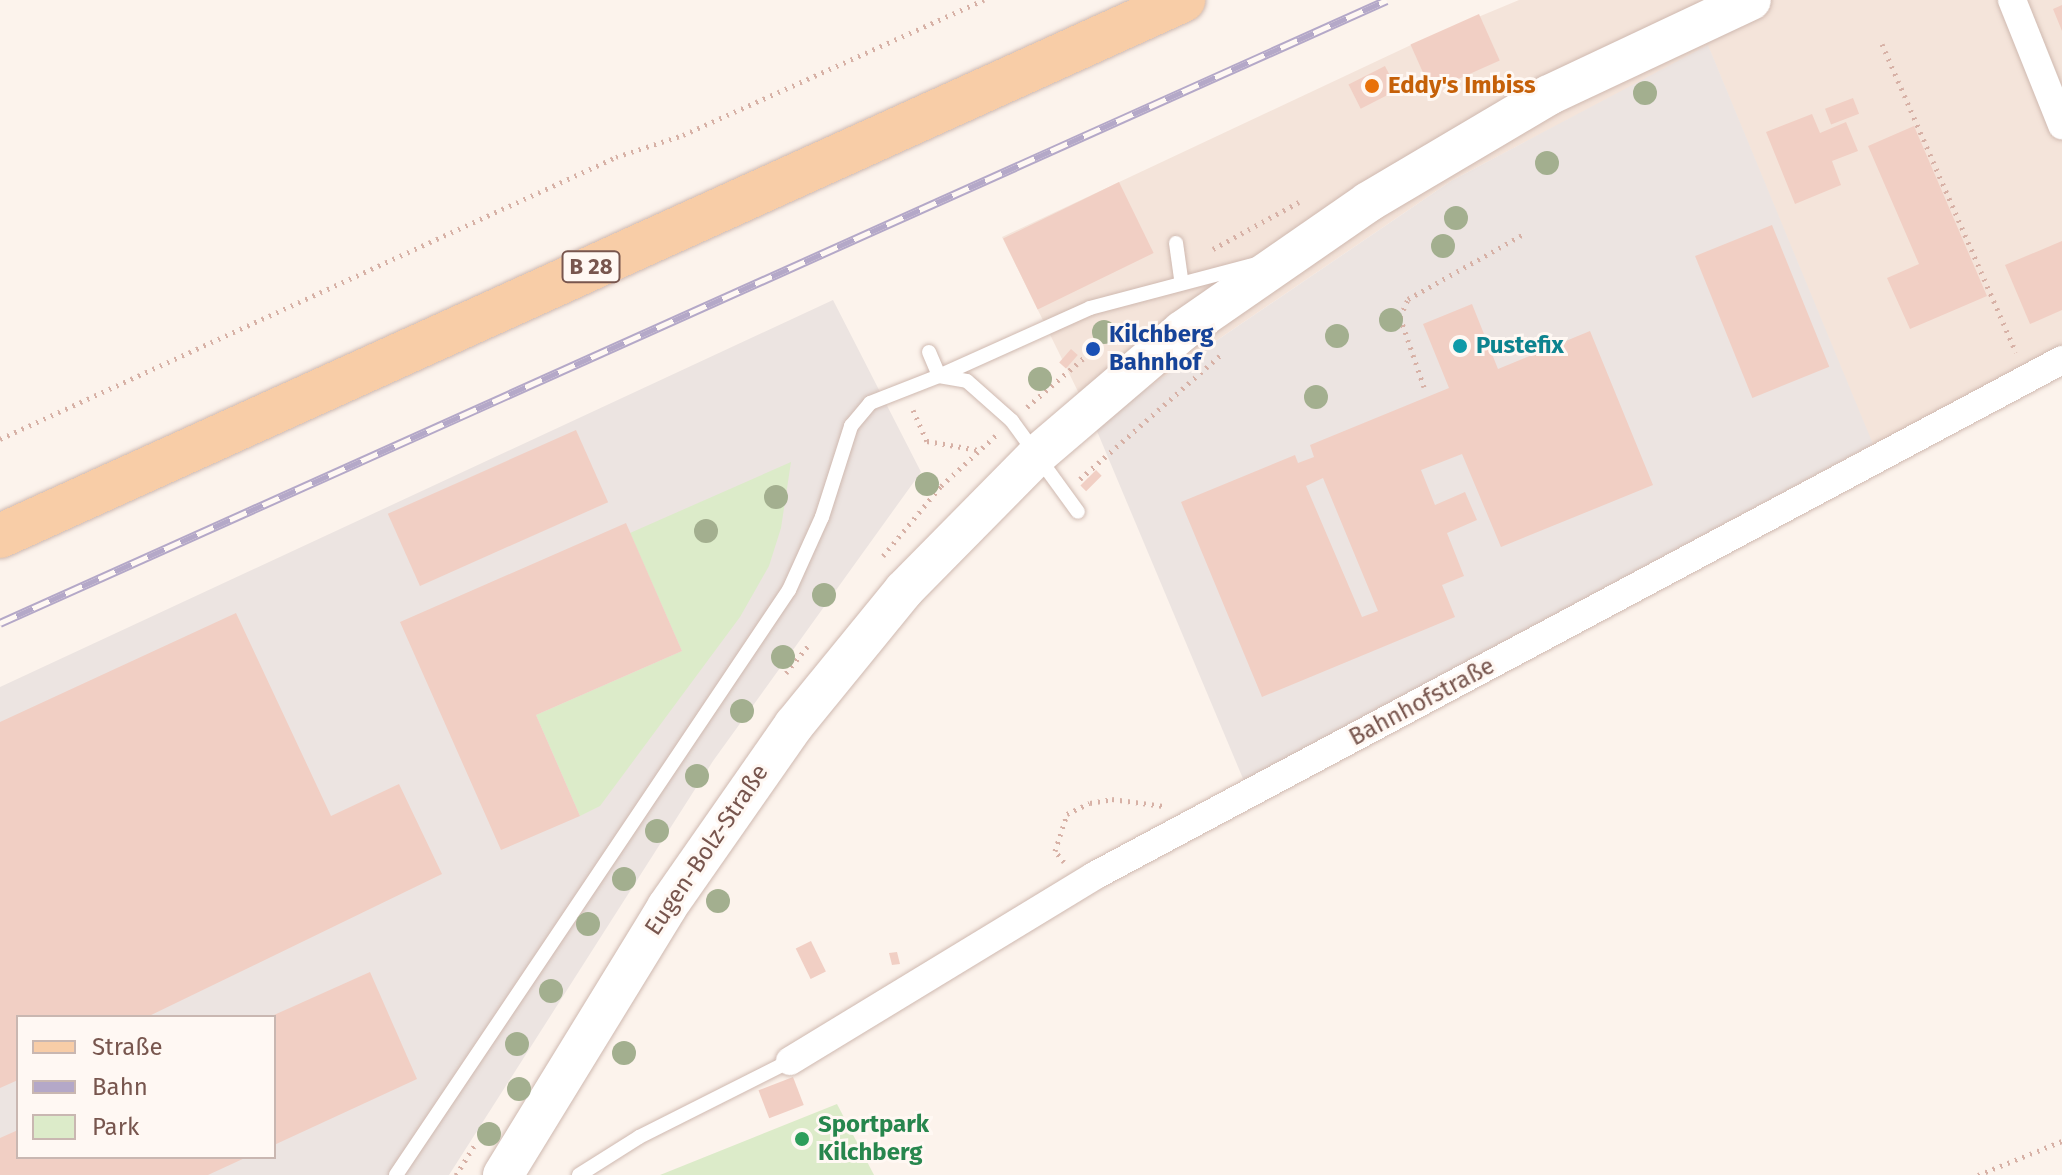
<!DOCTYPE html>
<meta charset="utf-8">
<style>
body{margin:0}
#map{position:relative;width:2062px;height:1175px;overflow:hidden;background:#fcf3ec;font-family:"Fira Sans",sans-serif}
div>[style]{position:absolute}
.residential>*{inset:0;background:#f4e4da}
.industrial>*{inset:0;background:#ece4e1}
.green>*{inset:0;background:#dcebc9}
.building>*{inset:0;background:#f1cfc4;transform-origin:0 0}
.path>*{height:5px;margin-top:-2.5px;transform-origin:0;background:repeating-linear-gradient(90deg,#d7b1a6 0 2px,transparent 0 8px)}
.roads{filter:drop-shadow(0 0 2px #cfb9b0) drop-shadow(0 0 2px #cfb9b0)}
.lane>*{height:14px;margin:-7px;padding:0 7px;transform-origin:7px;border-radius:7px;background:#fff}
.street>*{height:28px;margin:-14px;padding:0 14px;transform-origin:14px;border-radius:14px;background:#fff}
.secondary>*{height:40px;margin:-20px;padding:0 20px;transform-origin:20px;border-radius:20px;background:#fff}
.primary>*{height:44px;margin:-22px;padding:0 22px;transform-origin:22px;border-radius:22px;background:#f8cda7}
.rail>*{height:9px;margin-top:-4.5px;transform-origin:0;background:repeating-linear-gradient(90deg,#fff8f3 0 18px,#b4a8c8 0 36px);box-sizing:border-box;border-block:2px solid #b4a8c8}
.trees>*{width:24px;height:24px;margin:-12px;border-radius:50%;background:#a3af8f}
.dots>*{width:22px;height:22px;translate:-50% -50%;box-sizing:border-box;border:4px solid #fff8f3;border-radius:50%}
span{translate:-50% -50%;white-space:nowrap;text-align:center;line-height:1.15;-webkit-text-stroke:6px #fff8f3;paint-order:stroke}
.shield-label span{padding:2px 6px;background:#fff8f3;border:2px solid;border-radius:6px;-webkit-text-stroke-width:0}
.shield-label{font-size:22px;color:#78564e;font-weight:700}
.food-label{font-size:24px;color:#c56008;font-weight:700}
.left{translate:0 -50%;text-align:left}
.transit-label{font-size:24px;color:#164399;font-weight:700}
.culture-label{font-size:24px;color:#0d838f;font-weight:700}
.street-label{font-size:24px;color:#78564e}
.leisure-label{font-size:24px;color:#27864d;font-weight:700}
.legend{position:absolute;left:16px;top:1015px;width:260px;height:144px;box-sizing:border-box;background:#fff8f3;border:2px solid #c9b7b1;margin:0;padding:10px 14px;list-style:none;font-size:24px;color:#78564e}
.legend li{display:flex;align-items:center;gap:16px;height:40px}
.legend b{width:40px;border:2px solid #c9b7b1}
</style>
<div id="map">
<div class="residential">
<i style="clip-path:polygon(1519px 0,2062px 0,2062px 361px,1878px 458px,1708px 46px,1451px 181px,1094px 424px,1002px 237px,1411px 45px)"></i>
</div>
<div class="industrial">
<i style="clip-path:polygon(1708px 45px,1873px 444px,1244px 781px,1094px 424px,1451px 181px)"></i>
<i style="clip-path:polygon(evenodd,833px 300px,921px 472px,713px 761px,449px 1175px,0 1175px,0 687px,833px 300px,18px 1017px,274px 1017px,274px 1157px,18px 1157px,18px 1017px)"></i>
</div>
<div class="green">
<i style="clip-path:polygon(791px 462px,781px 528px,769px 566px,740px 617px,600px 806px,580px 816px,536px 715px,682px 651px,630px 533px)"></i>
<i style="clip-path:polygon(837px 1104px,874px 1175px,660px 1175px)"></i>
</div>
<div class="building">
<i style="clip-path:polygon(2062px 5px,2062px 31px,2053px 9px)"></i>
<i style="left:1479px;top:14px;width:51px;height:75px;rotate:66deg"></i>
<i style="left:1385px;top:66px;width:27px;height:41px;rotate:63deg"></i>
<i style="left:1853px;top:98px;width:17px;height:30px;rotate:69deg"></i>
<i style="clip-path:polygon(1812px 114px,1820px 133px,1846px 122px,1858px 151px,1832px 161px,1841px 185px,1795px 204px,1766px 132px)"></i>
<i style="clip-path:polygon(1914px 126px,1987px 296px,1910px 329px,1887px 278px,1919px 264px,1868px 146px)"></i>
<i style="left:1119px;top:182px;width:79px;height:129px;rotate:64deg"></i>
<i style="left:1772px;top:225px;width:153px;height:83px;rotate:68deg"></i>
<i style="clip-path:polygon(2062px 241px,2062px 310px,2030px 324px,2005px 265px)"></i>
<i style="clip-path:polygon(evenodd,1472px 304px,1498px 369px,1590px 331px,1653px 485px,1501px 547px,1462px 454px,1421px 470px,1435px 505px,1465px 492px,1477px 520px,1447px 533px,1464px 576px,1442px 585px,1455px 617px,1262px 697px,1181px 502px,1295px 455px,1298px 463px,1314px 457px,1310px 445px,1449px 388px,1423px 324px,1472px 304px,1323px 478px,1378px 611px,1362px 617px,1306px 486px,1323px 478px)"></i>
<i style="left:1071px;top:349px;width:9px;height:18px;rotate:41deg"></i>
<i style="left:576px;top:430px;width:79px;height:206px;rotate:66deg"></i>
<i style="left:1096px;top:470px;width:8px;height:22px;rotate:45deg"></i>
<i style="clip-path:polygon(626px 523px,682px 651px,536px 715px,580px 816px,501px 850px,400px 622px)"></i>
<i style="clip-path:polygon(236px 613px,331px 816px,399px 784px,442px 874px,147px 1017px,18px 1017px,18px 1080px,0 1088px,0 722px)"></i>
<i style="left:811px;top:941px;width:34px;height:17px;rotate:64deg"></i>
<i style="clip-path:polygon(897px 952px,900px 964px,892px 965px,889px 953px)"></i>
<i style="clip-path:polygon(370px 972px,417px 1079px,274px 1145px,274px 1015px)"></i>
<i style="left:793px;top:1077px;width:30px;height:37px;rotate:69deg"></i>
<i style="clip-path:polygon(18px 1130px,18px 1157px,247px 1157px,208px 1175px,0 1175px,0 1138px)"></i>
</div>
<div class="path">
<i style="left:1882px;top:44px;width:336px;rotate:66.5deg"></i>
<i style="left:1213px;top:249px;width:98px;rotate:-28.7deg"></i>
<i style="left:1424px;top:387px;width:74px;rotate:-108.9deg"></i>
<i style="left:1400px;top:317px;width:20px;rotate:-66deg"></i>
<i style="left:1408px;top:299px;width:133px;rotate:-29.3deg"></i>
<i style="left:1027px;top:407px;width:127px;rotate:-40.8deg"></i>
<i style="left:913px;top:410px;width:34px;rotate:66deg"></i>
<i style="left:927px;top:441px;width:52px;rotate:10deg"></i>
<i style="left:0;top:439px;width:677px;rotate:-24.6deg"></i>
<i style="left:616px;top:157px;width:71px;rotate:-18.2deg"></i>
<i style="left:683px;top:135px;width:330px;rotate:-24.2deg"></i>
<i style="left:1080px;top:479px;width:191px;rotate:-41.4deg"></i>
<i style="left:883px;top:556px;width:91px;rotate:-50.4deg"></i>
<i style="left:941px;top:486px;width:75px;rotate:-42.8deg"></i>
<i style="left:786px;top:673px;width:38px;rotate:-51deg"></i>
<i style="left:1064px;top:862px;width:14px;rotate:-129deg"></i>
<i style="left:1055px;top:851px;width:39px;rotate:-72deg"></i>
<i style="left:1067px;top:814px;width:25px;rotate:-26deg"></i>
<i style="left:1090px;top:803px;width:22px;rotate:-10deg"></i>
<i style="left:1112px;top:799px;width:52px;rotate:7.7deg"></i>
<i style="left:456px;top:1175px;width:39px;rotate:-58deg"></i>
<i style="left:1978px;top:1175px;width:91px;rotate:-22deg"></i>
</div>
<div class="roads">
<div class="lane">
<i style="left:1176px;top:243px;width:37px;rotate:82deg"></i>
<i style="left:929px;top:352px;width:26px;rotate:67deg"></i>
<i style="left:939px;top:376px;width:166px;rotate:-24.2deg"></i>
<i style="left:1090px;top:308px;width:172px;rotate:-14.8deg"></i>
<i style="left:396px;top:1175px;width:705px;rotate:-56.11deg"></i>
<i style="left:789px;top:590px;width:80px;rotate:-65.7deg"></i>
<i style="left:822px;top:517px;width:96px;rotate:-72.3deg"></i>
<i style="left:851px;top:426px;width:30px;rotate:-50deg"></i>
<i style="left:870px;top:403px;width:74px;rotate:-21.4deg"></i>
<i style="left:939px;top:376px;width:28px;rotate:10deg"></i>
<i style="left:967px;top:381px;width:60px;rotate:41.6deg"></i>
<i style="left:1012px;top:421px;width:112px;rotate:54deg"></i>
<i style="left:579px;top:1175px;width:71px;rotate:-32.3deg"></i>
<i style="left:639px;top:1137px;width:169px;rotate:-26.7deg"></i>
</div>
<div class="street">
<i style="left:2012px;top:0;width:135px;rotate:68.2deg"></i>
<i style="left:790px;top:1061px;width:356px;rotate:-31.3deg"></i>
<i style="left:1094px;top:876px;width:1097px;rotate:-28.06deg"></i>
</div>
<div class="secondary">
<i style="left:503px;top:1175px;width:314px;rotate:-58.5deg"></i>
<i style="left:667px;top:907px;width:222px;rotate:-55.1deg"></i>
<i style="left:794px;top:725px;width:174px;rotate:-50.8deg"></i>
<i style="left:904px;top:590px;width:190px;rotate:-45.4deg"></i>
<i style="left:1037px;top:455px;width:191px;rotate:-40.5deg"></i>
<i style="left:1182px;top:331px;width:226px;rotate:-34.7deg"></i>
<i style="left:1368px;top:202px;width:210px;rotate:-30.6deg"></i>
<i style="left:1549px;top:95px;width:223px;rotate:-25.2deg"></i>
</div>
<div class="primary">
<i style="left:0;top:536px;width:1299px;rotate:-24.37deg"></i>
</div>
</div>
<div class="rail">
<i style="left:0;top:623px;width:1520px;rotate:-24.19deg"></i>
</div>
<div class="trees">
<i style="left:1645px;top:93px"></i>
<i style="left:1547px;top:163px"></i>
<i style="left:1456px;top:218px"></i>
<i style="left:1443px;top:246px"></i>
<i style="left:1391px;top:320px"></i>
<i style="left:1104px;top:332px"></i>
<i style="left:1337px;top:336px"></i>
<i style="left:1040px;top:379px"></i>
<i style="left:1316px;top:397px"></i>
<i style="left:927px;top:484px"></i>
<i style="left:776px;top:497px"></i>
<i style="left:706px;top:531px"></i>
<i style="left:824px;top:595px"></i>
<i style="left:783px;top:657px"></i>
<i style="left:742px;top:711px"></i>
<i style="left:697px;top:776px"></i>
<i style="left:657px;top:831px"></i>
<i style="left:624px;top:879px"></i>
<i style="left:718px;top:901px"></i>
<i style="left:588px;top:924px"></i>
<i style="left:551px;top:991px"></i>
<i style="left:517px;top:1044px"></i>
<i style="left:624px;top:1053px"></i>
<i style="left:519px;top:1089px"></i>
<i style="left:489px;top:1134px"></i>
</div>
<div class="dots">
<i style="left:1372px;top:86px;background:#e8710a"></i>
<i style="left:1460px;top:346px;background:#0f9aa8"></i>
<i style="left:1093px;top:349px;background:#1a4fb4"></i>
<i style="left:802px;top:1139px;background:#2e9e5b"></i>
</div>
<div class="shield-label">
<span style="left:591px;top:267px">B 28</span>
</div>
<div class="food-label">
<span class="left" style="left:1388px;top:86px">Eddy's Imbiss</span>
</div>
<div class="transit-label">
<span class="left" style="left:1109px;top:349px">Kilchberg<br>Bahnhof</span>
</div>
<div class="culture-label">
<span class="left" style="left:1476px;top:346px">Pustefix</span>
</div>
<div class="street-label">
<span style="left:1422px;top:702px;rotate:-28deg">Bahnhofstraße</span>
<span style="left:707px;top:850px;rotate:-56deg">Eugen-Bolz-Straße</span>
</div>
<div class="leisure-label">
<span class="left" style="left:818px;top:1139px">Sportpark<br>Kilchberg</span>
</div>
<ul class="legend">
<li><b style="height:10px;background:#f8cda7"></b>Straße</li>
<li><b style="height:10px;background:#b4a8c8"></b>Bahn</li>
<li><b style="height:22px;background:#dcebc9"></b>Park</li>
</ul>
</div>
